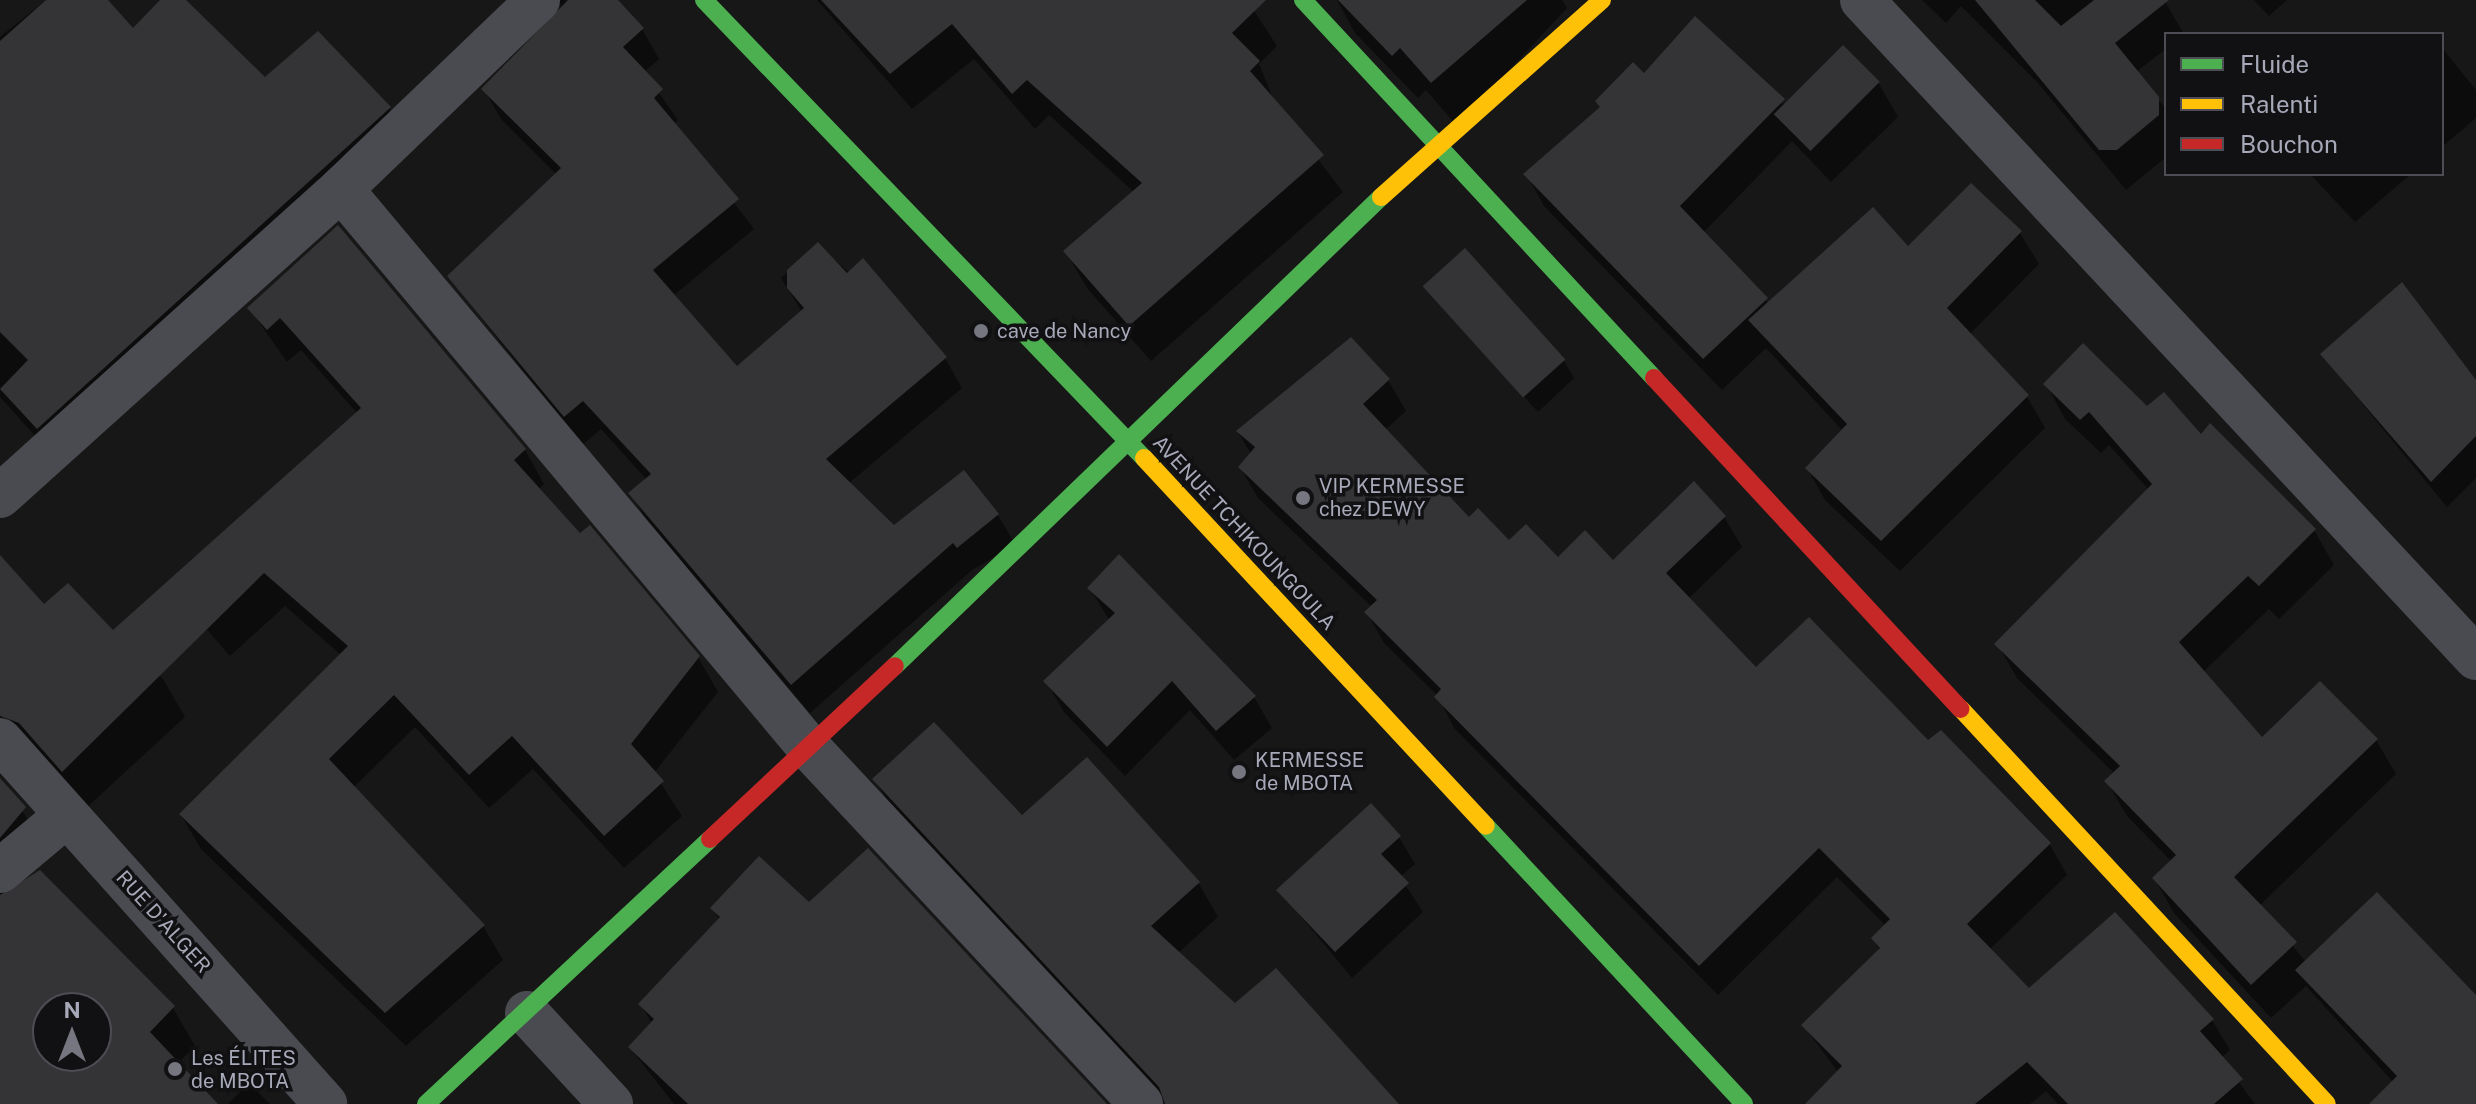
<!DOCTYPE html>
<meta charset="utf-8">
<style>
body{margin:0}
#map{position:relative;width:2476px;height:1104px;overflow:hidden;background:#171717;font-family:"Public Sans",sans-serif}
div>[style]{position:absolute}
.shadow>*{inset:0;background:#0007}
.building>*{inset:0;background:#343436;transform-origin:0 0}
.street>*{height:44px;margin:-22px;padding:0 22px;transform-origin:22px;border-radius:22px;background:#4a4b50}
.fast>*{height:18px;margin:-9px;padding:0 9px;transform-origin:9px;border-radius:9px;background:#4caf50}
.slow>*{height:18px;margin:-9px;padding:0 9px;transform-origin:9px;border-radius:9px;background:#ffc107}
.jam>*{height:18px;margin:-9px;padding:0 9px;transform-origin:9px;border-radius:9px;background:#c62828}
.dots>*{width:22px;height:22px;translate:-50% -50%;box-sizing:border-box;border:4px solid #111113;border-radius:50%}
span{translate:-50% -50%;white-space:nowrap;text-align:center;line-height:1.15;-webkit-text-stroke:7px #111113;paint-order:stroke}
.poi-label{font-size:20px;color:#a7a9b9}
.left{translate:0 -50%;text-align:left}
.street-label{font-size:20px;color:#a7a9b9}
.legend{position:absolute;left:2164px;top:32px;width:280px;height:144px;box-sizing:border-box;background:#111113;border:2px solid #4d4e55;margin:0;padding:10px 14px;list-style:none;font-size:24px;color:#a7a9b9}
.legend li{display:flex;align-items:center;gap:16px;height:40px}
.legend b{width:40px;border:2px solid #4d4e55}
.north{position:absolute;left:32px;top:992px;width:80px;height:80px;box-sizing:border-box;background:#111113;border:2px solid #4d4e55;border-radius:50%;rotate:0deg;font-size:22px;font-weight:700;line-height:32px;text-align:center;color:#a7a9b9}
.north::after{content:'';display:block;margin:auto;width:28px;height:36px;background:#757680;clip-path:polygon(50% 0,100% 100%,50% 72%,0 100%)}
</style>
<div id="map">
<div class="shadow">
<i style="clip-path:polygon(46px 0,105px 0,133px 31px,163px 0,183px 0,265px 80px,389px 108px,406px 138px,55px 458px,0 397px,0 37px)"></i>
<i style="clip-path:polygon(516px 0,616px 0,642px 29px,659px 59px,644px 72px,678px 120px,674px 124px,754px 229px,673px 296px,737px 369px,802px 312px,781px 278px,818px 245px,945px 358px,962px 388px,848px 484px,894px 528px,998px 515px,1015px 544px,971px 571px,810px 713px,648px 523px,631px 493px,647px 480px,601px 429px,582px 445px,449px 277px,557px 175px,501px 119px,484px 89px,557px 19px,561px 5px,531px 18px)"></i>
<i style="clip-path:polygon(817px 0,1247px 0,1277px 46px,1259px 64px,1275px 103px,1343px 192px,1151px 361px,1087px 288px,1066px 252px,1134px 192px,1049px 115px,1035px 129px,974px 59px,912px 109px)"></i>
<i style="clip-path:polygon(1337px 0,1562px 0,1567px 8px,1457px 126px,1426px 90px,1418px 98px,1355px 33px)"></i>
<i style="clip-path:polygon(1922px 0,2164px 0,2184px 34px,2166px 34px,2166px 49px,2136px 72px,2166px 109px,2166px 157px,2126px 190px,2037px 82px,1961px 6px,1946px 23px)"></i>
<i style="clip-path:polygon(2254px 0,2287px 0,2269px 16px)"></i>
<i style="clip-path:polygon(1843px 48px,1879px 84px,1898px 117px,1831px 182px,1792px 141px,1703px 233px,1769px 304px,1908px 249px,2020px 233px,2039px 264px,1969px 335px,2027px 397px,2045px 428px,1900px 571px,1825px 500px,1807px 468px,1843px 431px,1766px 348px,1722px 390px,1544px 206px,1526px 174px,1644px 76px,1785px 104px)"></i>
<i style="clip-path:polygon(2442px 48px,2476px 90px,2476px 118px,2442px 147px)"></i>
<i style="clip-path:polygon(2310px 174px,2411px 174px,2355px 222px)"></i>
<i style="clip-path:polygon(338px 228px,525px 450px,544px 484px,538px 490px,698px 657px,718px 692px,654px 773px,682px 816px,624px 868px,533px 769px,489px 808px,415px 727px,353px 788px,483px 926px,503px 960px,406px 1046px,201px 849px,181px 815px,341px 655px,285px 606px,230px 656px,195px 616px,358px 414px,301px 350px,287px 362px,249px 308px)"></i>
<i style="clip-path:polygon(1425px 286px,1564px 361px,1574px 378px,1538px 412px)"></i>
<i style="clip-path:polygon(2322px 355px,2476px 379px,2476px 478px,2447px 507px)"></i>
<i style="clip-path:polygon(1388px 380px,1406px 411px,1385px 430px,1469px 520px,1509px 543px,1558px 560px,1613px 562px,1724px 517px,1742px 547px,1688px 599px,1755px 670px,1928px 743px,1940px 732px,2050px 845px,2067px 875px,1989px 950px,2028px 991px,2212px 1020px,2230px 1050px,2221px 1058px,2255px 1104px,2058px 1104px,2046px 1091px,2030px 1104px,1824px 1104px,1838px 1072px,1803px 1025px,1880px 950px,1873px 938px,1886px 926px,1837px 877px,1718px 995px,1454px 728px,1438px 696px,1384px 643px,1367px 613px,1372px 607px,1258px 498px,1240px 467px,1251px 454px,1238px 432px)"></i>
<i style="clip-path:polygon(2046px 384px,2147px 409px,2201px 437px,2314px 530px,2334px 565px,2279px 619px,2269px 609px,2203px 672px,2262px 740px,2376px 740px,2396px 774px,2259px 906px,2306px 962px,2476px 995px,2476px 1104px,2373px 1104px,2394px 1083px,2306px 986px,2271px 1018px,2174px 913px,2154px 878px,2172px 862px,2127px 816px,2107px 782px,2115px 774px,2017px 678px,1997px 644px,2149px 490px,2109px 445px,2101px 453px,2065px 419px)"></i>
<i style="clip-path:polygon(0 558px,44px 607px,67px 585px,163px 679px,185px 717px,85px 809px,0 772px)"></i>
<i style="clip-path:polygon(1090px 589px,1254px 697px,1272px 728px,1234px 760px,1190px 710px,1125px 776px,1064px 712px,1046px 681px,1110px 621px)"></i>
<i style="clip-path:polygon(1087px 760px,1199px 884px,1218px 917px,1178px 953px,1234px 1005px,1396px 1104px,1165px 1104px,894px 813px,875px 779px,1021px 818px)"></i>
<i style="clip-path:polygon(evenodd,0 780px,47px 846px,1px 900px,173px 1008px,195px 1046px,178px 1063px,216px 1104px,0 1104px,0 780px,48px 1008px,96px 1008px,96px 1056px,48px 1056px,48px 1008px)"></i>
<i style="clip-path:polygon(1399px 837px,1415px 864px,1400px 877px,1423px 912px,1352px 978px,1279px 890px)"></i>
<i style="clip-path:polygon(809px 905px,1104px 1104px,674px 1104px,630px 1048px,652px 1024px,641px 1004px,720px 921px,713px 908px)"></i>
<i style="clip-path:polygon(249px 1083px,270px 1104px,228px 1104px)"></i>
</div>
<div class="building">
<i style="clip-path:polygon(46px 0,108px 0,133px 28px,160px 0,186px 0,265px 77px,318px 31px,391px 107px,37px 429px,0 389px,28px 360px,0 332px,0 41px)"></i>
<i style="clip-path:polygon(568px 0,618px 0,644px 28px,623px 47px,663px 89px,654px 98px,739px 199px,653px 270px,737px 366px,804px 308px,787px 288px,787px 270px,818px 242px,847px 273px,863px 258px,947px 357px,826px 459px,894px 525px,964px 470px,999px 514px,957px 548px,953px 543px,791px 685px,628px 493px,651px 474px,583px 401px,564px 417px,447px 276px,561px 168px,481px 89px)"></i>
<i style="clip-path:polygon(821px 0,1266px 0,1232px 33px,1260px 61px,1250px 71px,1324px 155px,1129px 326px,1063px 251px,1142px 183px,1027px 80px,1012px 94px,952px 24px,890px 74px)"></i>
<i style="clip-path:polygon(1338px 0,1527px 0,1431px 83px,1400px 48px,1392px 56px)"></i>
<i style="clip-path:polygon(1975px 0,2035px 0,2061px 26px,2094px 0,2169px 0,2115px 43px,2159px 97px,2159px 115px,2117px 150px,2099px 150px)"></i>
<i style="clip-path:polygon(1695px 16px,1785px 99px,1680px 206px,1768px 298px,1703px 359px,1523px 174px,1600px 107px,1595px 101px,1633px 62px,1644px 73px)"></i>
<i style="left:1843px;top:45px;width:52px;height:98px;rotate:45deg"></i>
<i style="clip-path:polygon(1971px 183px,2022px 231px,1947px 308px,2029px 395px,1881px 541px,1805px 468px,1847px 424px,1748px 320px,1873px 207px,1908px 246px)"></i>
<i style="clip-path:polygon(338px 225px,526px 449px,514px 460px,580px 533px,590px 525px,700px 656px,631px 744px,664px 781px,604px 836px,512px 736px,469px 775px,394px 695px,329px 759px,485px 925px,385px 1013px,179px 814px,348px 646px,264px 573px,62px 772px,19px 723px,0 716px,0 555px,44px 604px,68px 583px,113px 630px,361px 408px,280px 318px,267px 330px,247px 308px)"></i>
<i style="left:1465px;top:248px;width:150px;height:57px;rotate:48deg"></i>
<i style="clip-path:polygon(2402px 282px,2476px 380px,2476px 436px,2431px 482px,2320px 354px)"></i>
<i style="clip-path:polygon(1351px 337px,1390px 379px,1363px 404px,1469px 517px,1478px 508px,1509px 540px,1526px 524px,1558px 557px,1585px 530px,1613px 560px,1694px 481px,1726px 516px,1666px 573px,1756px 667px,1809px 617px,1928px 740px,1941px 730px,2051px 843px,1967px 924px,2029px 988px,2115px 912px,2214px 1019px,2200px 1031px,2243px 1079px,2214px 1104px,2068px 1104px,2027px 1062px,1975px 1104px,1805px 1104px,1842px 1066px,1801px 1025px,1880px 948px,1871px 938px,1890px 919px,1819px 848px,1699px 966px,1434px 697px,1441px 689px,1364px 612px,1377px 600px,1238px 467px,1255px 447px,1236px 431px)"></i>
<i style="clip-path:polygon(2083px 343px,2147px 406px,2164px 392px,2201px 434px,2210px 423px,2316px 529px,2259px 586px,2248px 576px,2179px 642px,2262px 737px,2320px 681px,2378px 739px,2234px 877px,2297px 942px,2251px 985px,2152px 878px,2176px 855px,2104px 781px,2120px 766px,1994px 644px,2152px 484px,2089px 412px,2080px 420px,2043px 384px)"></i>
<i style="clip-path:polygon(1119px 554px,1256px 696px,1216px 731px,1172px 681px,1107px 747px,1043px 681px,1115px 613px,1087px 588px)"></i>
<i style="clip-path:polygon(934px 722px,1022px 815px,1087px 757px,1200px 882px,1151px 926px,1235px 1003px,1276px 968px,1399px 1104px,1165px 1104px,1159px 1087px,872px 779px)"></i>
<i style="clip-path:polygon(0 778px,26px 807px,0 838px)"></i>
<i style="clip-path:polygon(1371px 803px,1401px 836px,1381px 854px,1409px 883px,1335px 952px,1276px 890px)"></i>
<i style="clip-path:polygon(868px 848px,1107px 1104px,688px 1104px,628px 1047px,654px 1019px,638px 1004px,720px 917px,710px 908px,759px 856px,809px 902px)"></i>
<i style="clip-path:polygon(evenodd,40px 870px,175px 1006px,150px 1032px,218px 1104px,0 1104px,0 895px,40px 870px,48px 1008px,96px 1008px,96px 1056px,48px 1056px,48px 1008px)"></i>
<i style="clip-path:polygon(2377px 892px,2476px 995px,2476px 1104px,2369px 1104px,2397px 1076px,2295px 970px)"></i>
</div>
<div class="street">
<i style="left:1862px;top:0;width:900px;rotate:46.98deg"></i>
<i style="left:341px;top:189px;width:732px;rotate:50.04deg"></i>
<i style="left:811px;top:750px;width:484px;rotate:47deg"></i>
<i style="left:0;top:496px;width:459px;rotate:-42deg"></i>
<i style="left:341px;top:189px;width:273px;rotate:-43.8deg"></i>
<i style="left:0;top:740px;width:488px;rotate:48.2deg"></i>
<i style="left:0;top:871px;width:87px;rotate:-39.9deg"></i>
<i style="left:527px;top:1013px;width:124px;rotate:47.3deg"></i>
</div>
<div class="fast">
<i style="left:704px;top:0;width:635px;rotate:46.15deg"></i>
<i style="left:1303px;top:0;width:516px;rotate:47.12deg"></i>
<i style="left:895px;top:666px;width:675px;rotate:-43.98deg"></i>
<i style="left:1486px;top:826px;width:379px;rotate:47.1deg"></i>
<i style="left:426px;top:1104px;width:388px;rotate:-43deg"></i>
</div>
<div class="slow">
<i style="left:1381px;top:197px;width:296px;rotate:-41.7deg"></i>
<i style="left:1144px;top:458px;width:502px;rotate:47.1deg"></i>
<i style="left:1961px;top:709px;width:538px;rotate:47.18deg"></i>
</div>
<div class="jam">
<i style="left:1654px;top:378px;width:451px;rotate:47.2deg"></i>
<i style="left:710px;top:839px;width:253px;rotate:-43.1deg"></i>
</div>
<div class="dots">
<i style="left:981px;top:331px;background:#757680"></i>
<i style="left:1303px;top:498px;background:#757680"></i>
<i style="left:1239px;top:772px;background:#757680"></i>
<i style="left:175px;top:1069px;background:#757680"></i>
</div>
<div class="poi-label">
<span class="left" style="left:997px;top:331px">cave de Nancy</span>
<span class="left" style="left:1319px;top:498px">VIP KERMESSE<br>chez DEWY</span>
<span class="left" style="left:1255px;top:772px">KERMESSE<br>de MBOTA</span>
<span class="left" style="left:191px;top:1070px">Les ÉLITES<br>de MBOTA</span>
</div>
<div class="street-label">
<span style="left:1244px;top:533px;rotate:47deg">AVENUE TCHIKOUNGOULA</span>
<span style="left:163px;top:922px;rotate:48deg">RUE D'ALGER</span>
</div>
<ul class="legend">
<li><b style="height:10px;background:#4caf50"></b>Fluide</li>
<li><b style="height:10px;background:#ffc107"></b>Ralenti</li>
<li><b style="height:10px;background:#c62828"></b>Bouchon</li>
</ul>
<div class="north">N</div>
</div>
